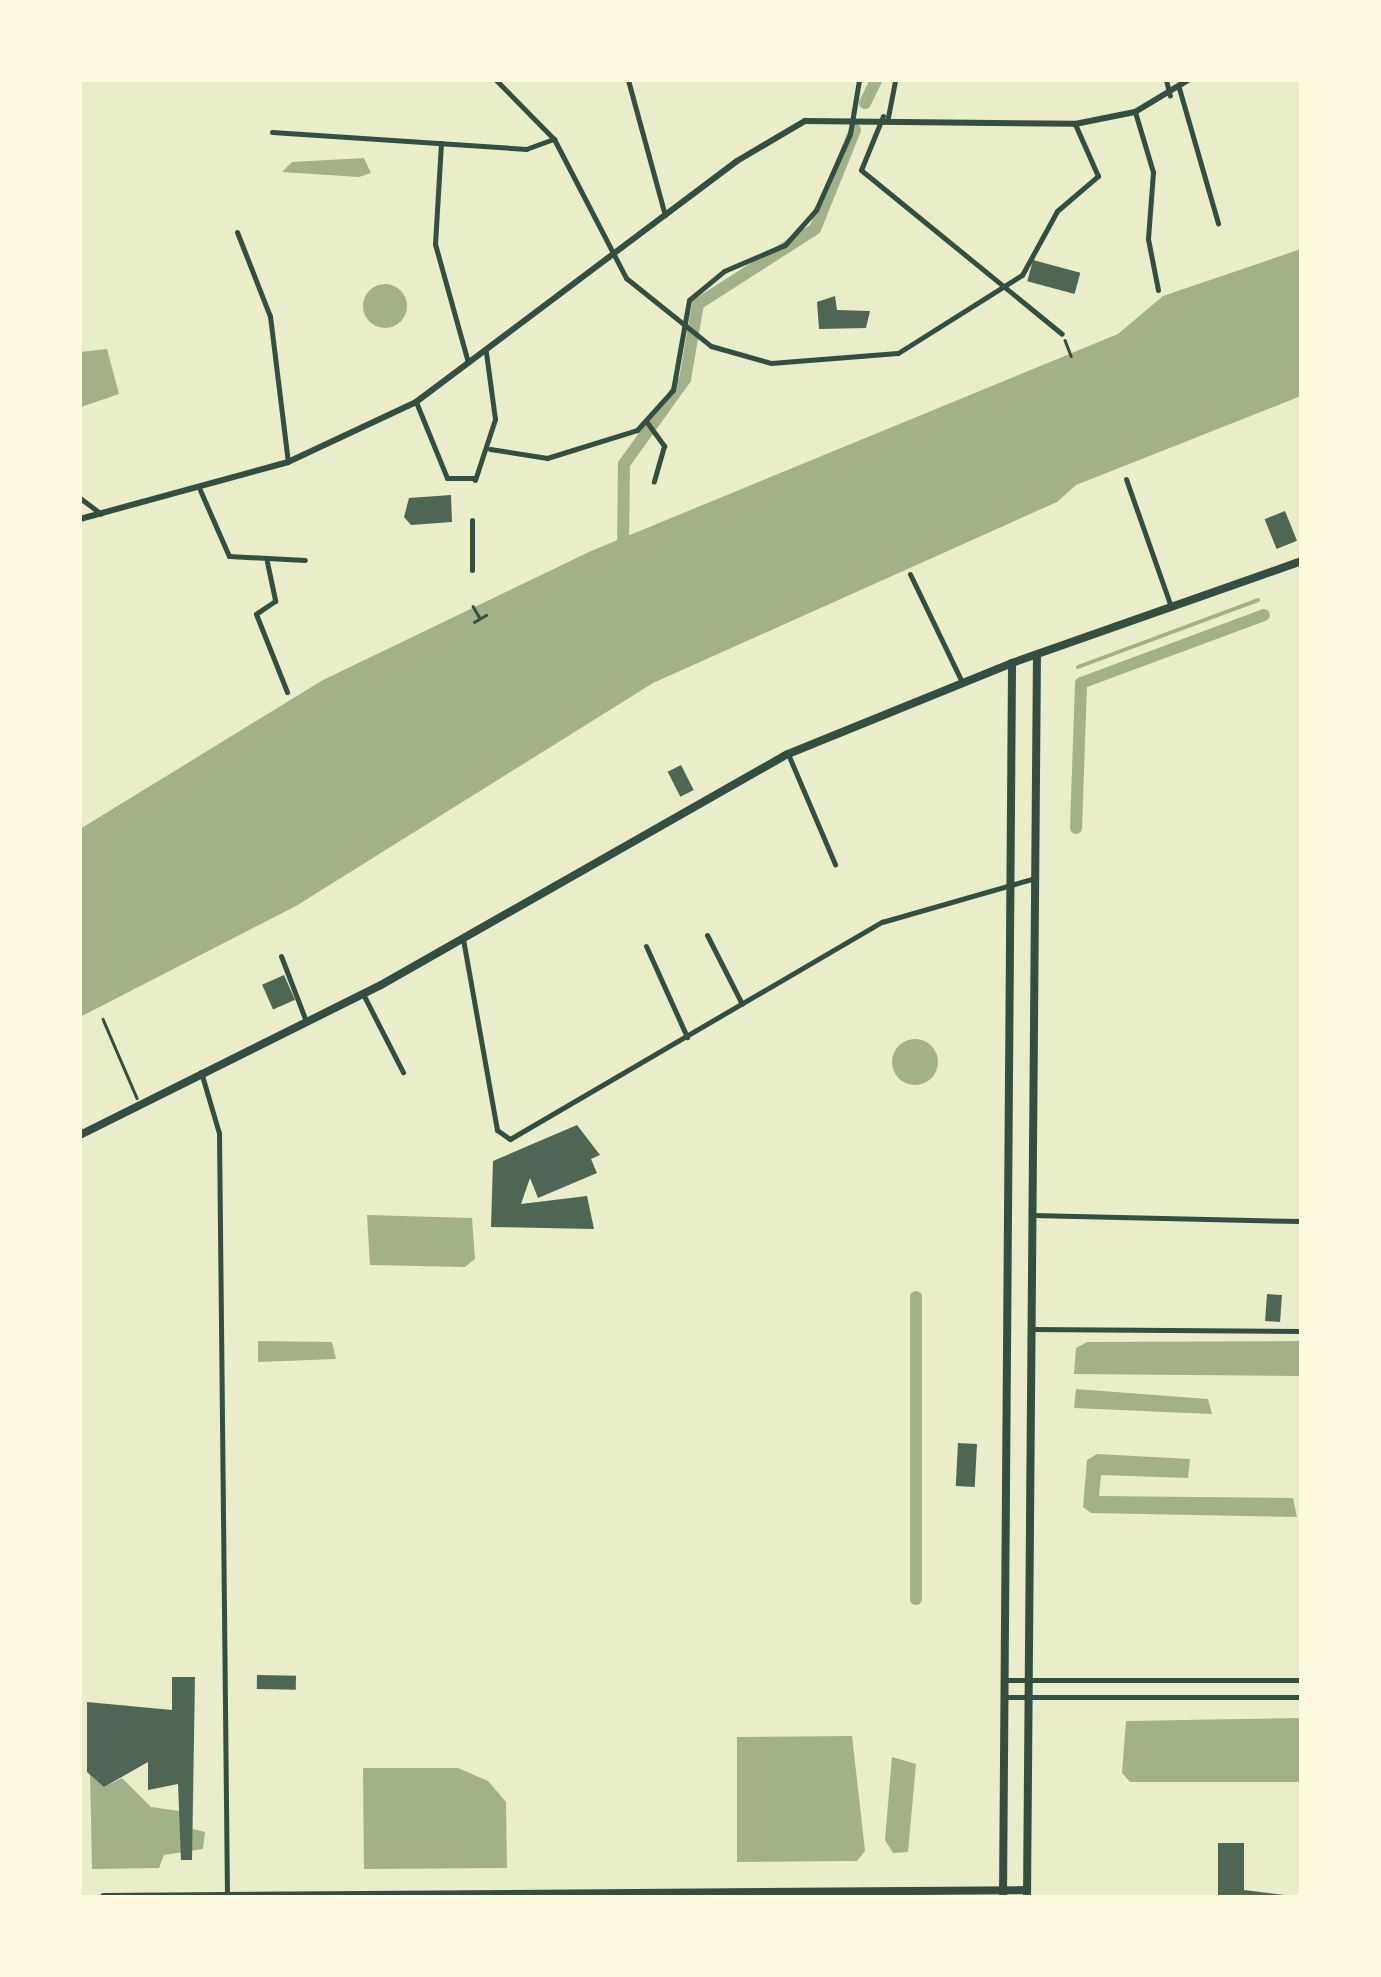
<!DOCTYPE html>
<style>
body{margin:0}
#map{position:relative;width:1381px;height:1977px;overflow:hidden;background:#e9edc9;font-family:Barlow,sans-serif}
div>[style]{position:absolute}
.water>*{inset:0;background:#a3b18a}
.round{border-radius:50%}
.stream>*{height:4px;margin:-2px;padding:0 2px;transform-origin:2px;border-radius:2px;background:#a3b18a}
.canal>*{height:12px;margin:-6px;padding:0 6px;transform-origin:6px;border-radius:6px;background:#a3b18a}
.building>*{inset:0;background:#4f6655;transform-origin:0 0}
.path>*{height:2.5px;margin:-1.25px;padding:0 1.25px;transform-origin:1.25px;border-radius:1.25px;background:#344e41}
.minor>*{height:5px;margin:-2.5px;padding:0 2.5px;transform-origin:2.5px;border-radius:2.5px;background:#344e41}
.tertiary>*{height:6px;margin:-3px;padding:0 3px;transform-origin:3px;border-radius:3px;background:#344e41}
.secondary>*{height:8px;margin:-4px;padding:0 4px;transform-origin:4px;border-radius:4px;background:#344e41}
.primary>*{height:8px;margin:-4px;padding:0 4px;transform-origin:4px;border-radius:4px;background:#344e41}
span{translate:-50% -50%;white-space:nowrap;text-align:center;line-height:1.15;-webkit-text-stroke:9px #fefae0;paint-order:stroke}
.frame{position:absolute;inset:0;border:82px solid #fefae0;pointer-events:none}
</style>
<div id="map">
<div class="water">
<i style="clip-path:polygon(364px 158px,371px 173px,359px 177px,282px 172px,292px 162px)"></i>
<i style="clip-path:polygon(1301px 249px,1301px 396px,1076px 485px,1057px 502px,653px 683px,296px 906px,80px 1017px,80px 829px,323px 680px,591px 551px,1118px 334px,1163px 296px)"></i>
<i class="round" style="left:363px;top:284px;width:44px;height:44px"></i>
<i style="clip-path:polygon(107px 349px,119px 394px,81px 407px,80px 352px)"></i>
<i class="round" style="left:892px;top:1039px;width:46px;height:46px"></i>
<i style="clip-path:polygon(367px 1215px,472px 1218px,475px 1259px,465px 1267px,370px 1265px)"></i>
<i style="clip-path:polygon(258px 1341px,332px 1342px,336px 1359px,258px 1362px)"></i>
<i style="clip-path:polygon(1301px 1341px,1301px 1376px,1074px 1374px,1076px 1348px,1087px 1342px)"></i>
<i style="clip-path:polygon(1076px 1389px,1208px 1399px,1212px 1414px,1074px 1408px)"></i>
<i style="clip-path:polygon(1097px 1454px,1190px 1459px,1188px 1478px,1101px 1475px,1099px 1496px,1293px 1498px,1297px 1517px,1091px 1513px,1083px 1507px,1087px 1460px)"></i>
<i style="clip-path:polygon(1301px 1718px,1301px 1782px,1130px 1782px,1122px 1773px,1126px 1721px)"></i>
<i style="clip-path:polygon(852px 1736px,865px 1851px,857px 1861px,737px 1862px,737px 1737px)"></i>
<i style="clip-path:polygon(892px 1757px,916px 1764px,908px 1852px,893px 1853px,885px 1840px)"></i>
<i style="clip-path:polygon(363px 1768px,458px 1768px,488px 1781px,506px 1802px,507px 1868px,364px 1869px)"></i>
<i style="clip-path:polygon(90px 1772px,104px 1787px,122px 1778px,151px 1807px,180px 1811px,181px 1826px,205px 1832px,203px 1849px,164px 1855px,159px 1868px,92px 1869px)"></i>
</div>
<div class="stream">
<i style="left:1078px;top:667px;width:192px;rotate:-20.4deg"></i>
</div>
<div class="canal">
<i style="left:865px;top:103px;width:25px;rotate:-64deg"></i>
<i style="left:623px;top:553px;width:89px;rotate:-89.4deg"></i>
<i style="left:624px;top:464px;width:105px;rotate:-54.3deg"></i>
<i style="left:685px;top:379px;width:76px;rotate:-80.2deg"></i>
<i style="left:698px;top:304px;width:139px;rotate:-32.7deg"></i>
<i style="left:815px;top:229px;width:107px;rotate:-68deg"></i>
<i style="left:1076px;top:828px;width:145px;rotate:-88deg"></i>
<i style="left:1081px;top:683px;width:195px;rotate:-20.4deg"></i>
<i style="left:916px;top:1599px;width:302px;rotate:-90deg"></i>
</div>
<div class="building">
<i style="left:1033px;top:260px;width:49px;height:22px;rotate:15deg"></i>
<i style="clip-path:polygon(835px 296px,837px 310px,870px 311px,866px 328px,819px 329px,817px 302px)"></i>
<i style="clip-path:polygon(451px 495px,452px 522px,411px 525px,404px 517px,409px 498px)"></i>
<i style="left:1285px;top:511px;width:32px;height:22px;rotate:68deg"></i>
<i style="left:681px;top:765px;width:28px;height:15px;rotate:63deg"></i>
<i style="left:284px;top:975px;width:27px;height:24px;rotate:66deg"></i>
<i style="clip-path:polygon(577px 1125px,600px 1155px,591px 1159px,597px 1173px,538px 1198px,530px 1178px,521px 1204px,587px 1196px,594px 1229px,491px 1227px,493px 1161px)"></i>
<i style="left:1267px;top:1294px;width:15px;height:27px;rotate:4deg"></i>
<i style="left:958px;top:1443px;width:19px;height:43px;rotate:3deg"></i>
<i style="left:257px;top:1675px;width:39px;height:14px;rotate:1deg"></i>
<i style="clip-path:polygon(172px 1677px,195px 1677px,192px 1860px,181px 1860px,178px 1784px,148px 1790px,148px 1762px,104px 1787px,87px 1772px,87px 1702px,172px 1710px)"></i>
<i style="clip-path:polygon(1218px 1843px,1244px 1843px,1244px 1890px,1301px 1897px,1218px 1897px)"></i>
</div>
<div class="path">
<i style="left:1065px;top:340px;width:17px;rotate:69deg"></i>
<i style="left:473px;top:606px;width:14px;rotate:60deg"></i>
<i style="left:474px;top:622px;width:14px;rotate:-30deg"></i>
<i style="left:103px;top:1019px;width:86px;rotate:66.7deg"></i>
</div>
<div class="minor">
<i style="left:496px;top:80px;width:83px;rotate:45.5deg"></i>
<i style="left:554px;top:139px;width:157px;rotate:62.6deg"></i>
<i style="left:626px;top:278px;width:109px;rotate:38.7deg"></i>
<i style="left:711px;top:346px;width:62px;rotate:15.8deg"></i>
<i style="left:771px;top:363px;width:127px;rotate:-4.5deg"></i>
<i style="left:898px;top:353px;width:146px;rotate:-32.2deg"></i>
<i style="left:1022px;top:275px;width:73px;rotate:-61.3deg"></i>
<i style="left:1057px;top:211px;width:54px;rotate:-40.5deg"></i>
<i style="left:1098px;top:176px;width:57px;rotate:-113.9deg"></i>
<i style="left:628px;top:80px;width:140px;rotate:74.7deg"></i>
<i style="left:1166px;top:80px;width:16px;rotate:76deg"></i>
<i style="left:1179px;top:88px;width:141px;rotate:73.9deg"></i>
<i style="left:1135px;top:112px;width:63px;rotate:73.3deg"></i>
<i style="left:1153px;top:172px;width:67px;rotate:94.3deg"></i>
<i style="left:1148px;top:239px;width:52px;rotate:78.9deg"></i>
<i style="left:883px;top:116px;width:58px;rotate:112.2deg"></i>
<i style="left:861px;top:170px;width:259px;rotate:39.2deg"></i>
<i style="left:888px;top:117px;width:38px;rotate:-79deg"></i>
<i style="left:272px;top:132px;width:255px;rotate:3.8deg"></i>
<i style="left:526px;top:149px;width:30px;rotate:-20deg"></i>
<i style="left:441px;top:143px;width:101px;rotate:93.4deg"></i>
<i style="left:435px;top:244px;width:123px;rotate:74.4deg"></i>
<i style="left:237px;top:232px;width:90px;rotate:68.6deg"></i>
<i style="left:270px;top:316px;width:147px;rotate:83deg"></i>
<i style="left:416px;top:402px;width:82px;rotate:67.8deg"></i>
<i style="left:447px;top:478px;width:28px"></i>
<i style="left:646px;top:421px;width:31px;rotate:54deg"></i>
<i style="left:664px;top:446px;width:37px;rotate:106deg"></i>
<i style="left:490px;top:449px;width:58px;rotate:9deg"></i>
<i style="left:547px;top:458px;width:94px;rotate:-17.3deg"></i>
<i style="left:637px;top:430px;width:54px;rotate:-48deg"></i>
<i style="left:673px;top:390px;width:91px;rotate:-79.9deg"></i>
<i style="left:689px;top:300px;width:45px;rotate:-39.6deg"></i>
<i style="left:724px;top:271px;width:66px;rotate:-23.1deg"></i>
<i style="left:785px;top:245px;width:47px;rotate:-48.5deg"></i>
<i style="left:816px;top:210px;width:83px;rotate:-65.9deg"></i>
<i style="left:850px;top:134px;width:55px;rotate:-80.5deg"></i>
<i style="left:1126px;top:479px;width:136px;rotate:70.6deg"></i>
<i style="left:475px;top:480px;width:64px;rotate:-71.8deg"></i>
<i style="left:495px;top:419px;width:68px;rotate:-97.7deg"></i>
<i style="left:200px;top:490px;width:72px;rotate:66.3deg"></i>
<i style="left:229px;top:556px;width:76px;rotate:3deg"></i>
<i style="left:80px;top:498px;width:26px;rotate:37deg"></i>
<i style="left:472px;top:520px;width:50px;rotate:90deg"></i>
<i style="left:267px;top:562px;width:40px;rotate:78deg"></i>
<i style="left:275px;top:601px;width:23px;rotate:146deg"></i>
<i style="left:256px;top:614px;width:84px;rotate:68.3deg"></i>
<i style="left:910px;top:574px;width:120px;rotate:64.3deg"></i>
<i style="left:788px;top:754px;width:120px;rotate:66.9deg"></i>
<i style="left:707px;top:935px;width:77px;rotate:63.1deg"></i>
<i style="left:463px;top:939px;width:194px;rotate:79.9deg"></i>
<i style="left:497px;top:1130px;width:16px;rotate:35deg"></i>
<i style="left:510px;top:1139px;width:431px;rotate:-30.3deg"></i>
<i style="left:882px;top:922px;width:159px;rotate:-16deg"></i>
<i style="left:646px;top:946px;width:100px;rotate:65.7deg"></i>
<i style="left:281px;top:956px;width:70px;rotate:69deg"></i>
<i style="left:363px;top:994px;width:88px;rotate:62.9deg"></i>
<i style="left:201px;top:1072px;width:64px;rotate:73.6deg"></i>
<i style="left:219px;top:1133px;width:763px;rotate:89.4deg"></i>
<i style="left:1032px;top:1215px;width:269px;rotate:1.3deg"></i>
<i style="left:1032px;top:1329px;width:269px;rotate:0.4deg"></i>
<i style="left:1004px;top:1680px;width:297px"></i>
<i style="left:1004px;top:1697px;width:297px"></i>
</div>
<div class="tertiary">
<i style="left:80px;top:519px;width:216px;rotate:-15.3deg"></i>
<i style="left:288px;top:462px;width:141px;rotate:-25.1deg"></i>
<i style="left:416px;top:402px;width:401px;rotate:-36.9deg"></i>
<i style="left:737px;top:161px;width:79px;rotate:-30.5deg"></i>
<i style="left:805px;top:121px;width:270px;rotate:0.6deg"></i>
<i style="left:1075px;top:124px;width:61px;rotate:-11.3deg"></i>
<i style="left:1135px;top:112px;width:62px;rotate:-31.1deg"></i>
</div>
<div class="secondary">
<i style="left:80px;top:1135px;width:336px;rotate:-26.5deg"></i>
<i style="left:381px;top:985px;width:468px;rotate:-29.6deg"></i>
<i style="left:788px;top:754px;width:242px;rotate:-22.1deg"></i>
</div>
<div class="primary">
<i style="left:104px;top:1897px;width:923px;rotate:-0.43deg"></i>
<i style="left:1003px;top:1897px;width:1234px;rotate:-89.58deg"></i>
<i style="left:1012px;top:663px;width:306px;rotate:-19.4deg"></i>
<i style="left:1027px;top:1897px;width:1241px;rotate:-89.54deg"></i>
</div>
<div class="frame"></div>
</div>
